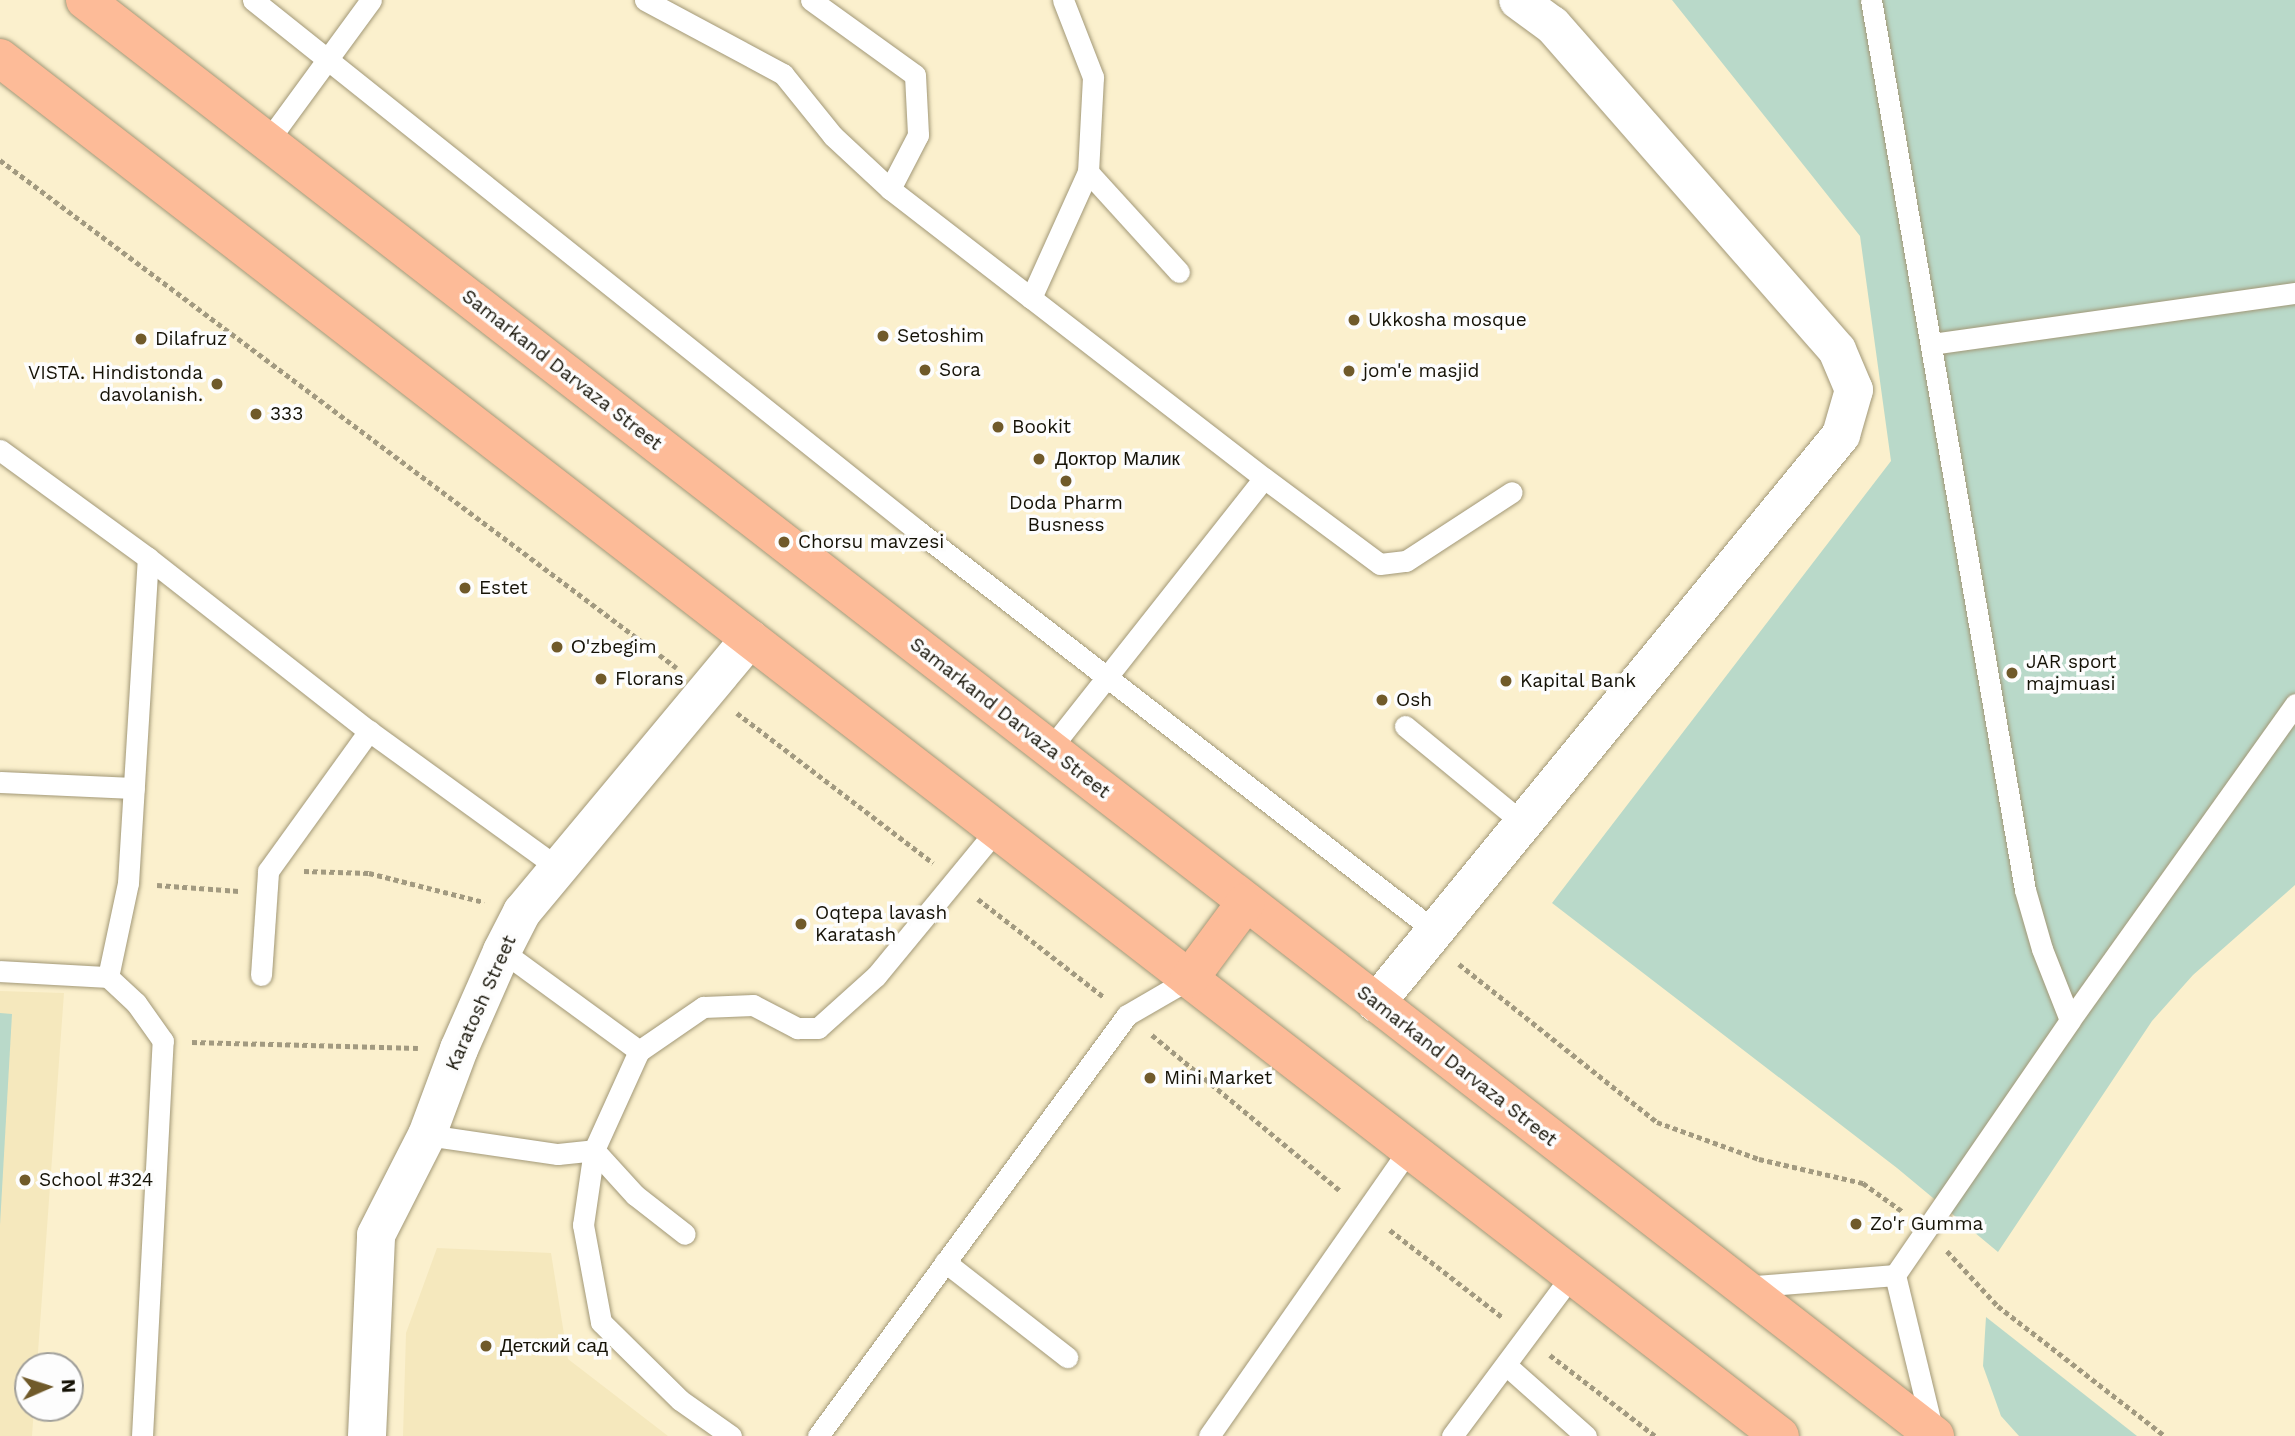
<!DOCTYPE html>
<meta charset="utf-8">
<style>
body{margin:0}
#map{position:relative;width:2295px;height:1436px;overflow:hidden;background:#fbf0cd;font-family:"Work Sans",sans-serif}
div>[style]{position:absolute}
.built>*{inset:0;background:#f5e8bd}
.green>*{inset:0;background:#b9d9c9}
.path>*{height:4.5px;margin-top:-2.25px;transform-origin:0;background:repeating-linear-gradient(90deg,#a29a80 0 5px,transparent 0 8.5px)}
.roads{filter:drop-shadow(0 0 2px #a29877) drop-shadow(0 0 2px #a29877)}
.service>*{height:21px;margin:-10.5px;padding:0 10.5px;transform-origin:10.5px;border-radius:10.5px;background:#fff}
.minor>*{height:38px;margin:-19px;padding:0 19px;transform-origin:19px;border-radius:19px;background:#fff}
.primary>*{height:38px;margin:-19px;padding:0 19px;transform-origin:19px;border-radius:19px;background:#fdbb98}
.dots>*{width:19px;height:19px;translate:-50% -50%;box-sizing:border-box;border:4px solid #fdfdfd;border-radius:50%}
span{translate:-50% -50%;white-space:nowrap;text-align:center;line-height:1.15;-webkit-text-stroke:7px #fdfdfd;paint-order:stroke}
.poi-label{font-size:19px;color:#151206}
.left{translate:0 -50%;text-align:left}
.right{translate:-100% -50%;text-align:right}
.street-label{font-size:19px;color:#151206}
.north{position:absolute;left:14px;top:1352px;width:70px;height:70px;box-sizing:border-box;background:#fdfdfd;border:2px solid #a09f9a;border-radius:50%;rotate:87deg;font-size:19px;font-weight:700;line-height:28px;text-align:center;color:#151206}
.north::after{content:'';display:block;margin:auto;width:24px;height:32px;background:#705a2a;clip-path:polygon(50% 0,100% 100%,50% 72%,0 100%)}
</style>
<div id="map">
<div class="built">
<i style="clip-path:polygon(0 991px,64px 993px,37px 1366px,28px 1366px,28px 1408px,34px 1408px,32px 1436px,0 1436px)"></i>
<i style="clip-path:polygon(437px 1248px,551px 1253px,568px 1359px,668px 1436px,403px 1436px,406px 1333px)"></i>
</div>
<div class="green">
<i style="clip-path:polygon(1672px 0,2295px 0,2295px 885px,2193px 975px,2152px 1021px,1998px 1252px,1897px 1168px,1552px 903px,1891px 461px,1860px 236px)"></i>
<i style="clip-path:polygon(0 1013px,12px 1014px,0 1225px)"></i>
<i style="clip-path:polygon(1986px 1317px,2137px 1436px,2019px 1436px,2001px 1416px,1983px 1366px)"></i>
</div>
<div class="path">
<i style="left:0;top:160px;width:846px;rotate:36.88deg"></i>
<i style="left:737px;top:713px;width:247px;rotate:37.4deg"></i>
<i style="left:304px;top:871px;width:65px;rotate:1.8deg"></i>
<i style="left:369px;top:873px;width:119px;rotate:14.2deg"></i>
<i style="left:157px;top:885px;width:82px;rotate:4.2deg"></i>
<i style="left:978px;top:899px;width:160px;rotate:37.9deg"></i>
<i style="left:1459px;top:964px;width:253px;rotate:38.6deg"></i>
<i style="left:1657px;top:1122px;width:109px;rotate:19.9deg"></i>
<i style="left:1759px;top:1159px;width:107px;rotate:13deg"></i>
<i style="left:1863px;top:1183px;width:48px;rotate:35.7deg"></i>
<i style="left:1152px;top:1035px;width:246px;rotate:39.6deg"></i>
<i style="left:192px;top:1042px;width:226px;rotate:1.5deg"></i>
<i style="left:1390px;top:1230px;width:142px;rotate:37.8deg"></i>
<i style="left:1947px;top:1251px;width:75px;rotate:47.2deg"></i>
<i style="left:1998px;top:1306px;width:212px;rotate:37.9deg"></i>
<i style="left:1550px;top:1355px;width:133px;rotate:37.6deg"></i>
</div>
<div class="roads">
<div class="service">
<i style="left:253px;top:0;width:851px;rotate:38.61deg"></i>
<i style="left:918px;top:531px;width:654px;rotate:37.73deg"></i>
<i style="left:645px;top:0;width:157px;rotate:28.2deg"></i>
<i style="left:783px;top:74px;width:80px;rotate:51.1deg"></i>
<i style="left:833px;top:136px;width:78px;rotate:42.9deg"></i>
<i style="left:890px;top:189px;width:178px;rotate:37.7deg"></i>
<i style="left:1031px;top:298px;width:138px;rotate:-65.7deg"></i>
<i style="left:811px;top:0;width:128px;rotate:35.8deg"></i>
<i style="left:915px;top:75px;width:60px;rotate:87.1deg"></i>
<i style="left:918px;top:135px;width:61px;rotate:117.4deg"></i>
<i style="left:1063px;top:0;width:83px;rotate:68.7deg"></i>
<i style="left:1093px;top:77px;width:95px;rotate:93deg"></i>
<i style="left:1088px;top:172px;width:135px;rotate:47.7deg"></i>
<i style="left:1871px;top:0;width:903px;rotate:80.18deg"></i>
<i style="left:2025px;top:890px;width:61px;rotate:73.9deg"></i>
<i style="left:2042px;top:949px;width:76px;rotate:68.5deg"></i>
<i style="left:267px;top:142px;width:176px;rotate:-53.8deg"></i>
<i style="left:1031px;top:298px;width:294px;rotate:37.7deg"></i>
<i style="left:1932px;top:344px;width:367px;rotate:-8deg"></i>
<i style="left:0;top:450px;width:183px;rotate:36.1deg"></i>
<i style="left:148px;top:558px;width:281px;rotate:38.1deg"></i>
<i style="left:369px;top:731px;width:233px;rotate:35.9deg"></i>
<i style="left:1405px;top:726px;width:153px;rotate:39.4deg"></i>
<i style="left:1050px;top:749px;width:345px;rotate:-51.7deg"></i>
<i style="left:1264px;top:478px;width:144px;rotate:36.6deg"></i>
<i style="left:1380px;top:564px;width:26px;rotate:-7deg"></i>
<i style="left:1406px;top:561px;width:126px;rotate:-33.1deg"></i>
<i style="left:0;top:782px;width:134px;rotate:2.6deg"></i>
<i style="left:502px;top:951px;width:170px;rotate:36.1deg"></i>
<i style="left:0;top:971px;width:108px;rotate:3.2deg"></i>
<i style="left:261px;top:975px;width:104px;rotate:-86.1deg"></i>
<i style="left:268px;top:871px;width:173px;rotate:-54.2deg"></i>
<i style="left:427px;top:1135px;width:132px;rotate:8.3deg"></i>
<i style="left:558px;top:1154px;width:36px;rotate:-6deg"></i>
<i style="left:594px;top:1150px;width:61px;rotate:47.7deg"></i>
<i style="left:635px;top:1195px;width:63px;rotate:38deg"></i>
<i style="left:945px;top:1262px;width:155px;rotate:37.9deg"></i>
<i style="left:1744px;top:1287px;width:151px;rotate:-4.5deg"></i>
<i style="left:1506px;top:1365px;width:107px;rotate:41.6deg"></i>
<i style="left:1933px;top:1432px;width:162px;rotate:-103.6deg"></i>
<i style="left:1895px;top:1275px;width:309px;rotate:-55.5deg"></i>
<i style="left:2070px;top:1020px;width:388px;rotate:-54.5deg"></i>
<i style="left:142px;top:1436px;width:396px;rotate:-87deg"></i>
<i style="left:163px;top:1041px;width:47px;rotate:-125.4deg"></i>
<i style="left:136px;top:1003px;width:38px;rotate:-137deg"></i>
<i style="left:108px;top:977px;width:96px;rotate:-78deg"></i>
<i style="left:128px;top:883px;width:326px;rotate:-86.5deg"></i>
<i style="left:731px;top:1436px;width:62px;rotate:-144.8deg"></i>
<i style="left:680px;top:1400px;width:111px;rotate:-135.4deg"></i>
<i style="left:601px;top:1322px;width:99px;rotate:-100.5deg"></i>
<i style="left:583px;top:1225px;width:76px;rotate:-81.7deg"></i>
<i style="left:594px;top:1150px;width:109px;rotate:-65.6deg"></i>
<i style="left:639px;top:1051px;width:78px;rotate:-34.5deg"></i>
<i style="left:703px;top:1007px;width:50px;rotate:-2.3deg"></i>
<i style="left:753px;top:1005px;width:50px;rotate:27.6deg"></i>
<i style="left:797px;top:1028px;width:21px"></i>
<i style="left:818px;top:1028px;width:78px;rotate:-41.9deg"></i>
<i style="left:876px;top:976px;width:190px;rotate:-50.5deg"></i>
<i style="left:818px;top:1436px;width:522px;rotate:-53.72deg"></i>
<i style="left:1127px;top:1015px;width:72px;rotate:-30.1deg"></i>
<i style="left:1209px;top:1436px;width:350px;rotate:-55.1deg"></i>
<i style="left:1452px;top:1436px;width:201px;rotate:-53.3deg"></i>
</div>
<div class="minor">
<i style="left:1376px;top:1003px;width:734px;rotate:-50.69deg"></i>
<i style="left:1841px;top:435px;width:47px;rotate:-73.9deg"></i>
<i style="left:1854px;top:390px;width:43px;rotate:-113deg"></i>
<i style="left:1837px;top:350px;width:432px;rotate:-131.2deg"></i>
<i style="left:1552px;top:25px;width:42px;rotate:-143.7deg"></i>
<i style="left:367px;top:1436px;width:201px;rotate:-87.4deg"></i>
<i style="left:376px;top:1235px;width:112px;rotate:-63deg"></i>
<i style="left:427px;top:1135px;width:92px;rotate:-69.6deg"></i>
<i style="left:459px;top:1049px;width:107px;rotate:-66.3deg"></i>
<i style="left:502px;top:951px;width:44px;rotate:-62.9deg"></i>
<i style="left:522px;top:912px;width:356px;rotate:-50.2deg"></i>
</div>
<div class="primary">
<i style="left:85px;top:0;width:2342px;rotate:37.82deg"></i>
<i style="left:0;top:58px;width:2251px;rotate:37.75deg"></i>
<i style="left:1189px;top:979px;width:96px;rotate:-53.5deg"></i>
</div>
</div>
<div class="dots">
<i style="left:1354px;top:320px;background:#705a2a"></i>
<i style="left:883px;top:336px;background:#705a2a"></i>
<i style="left:141px;top:339px;background:#705a2a"></i>
<i style="left:925px;top:370px;background:#705a2a"></i>
<i style="left:1349px;top:371px;background:#705a2a"></i>
<i style="left:217px;top:384px;background:#705a2a"></i>
<i style="left:256px;top:414px;background:#705a2a"></i>
<i style="left:998px;top:427px;background:#705a2a"></i>
<i style="left:1039px;top:459px;background:#705a2a"></i>
<i style="left:1066px;top:481px;background:#705a2a"></i>
<i style="left:784px;top:542px;background:#705a2a"></i>
<i style="left:465px;top:588px;background:#705a2a"></i>
<i style="left:557px;top:647px;background:#705a2a"></i>
<i style="left:2012px;top:673px;background:#705a2a"></i>
<i style="left:601px;top:679px;background:#705a2a"></i>
<i style="left:1506px;top:681px;background:#705a2a"></i>
<i style="left:1382px;top:700px;background:#705a2a"></i>
<i style="left:801px;top:924px;background:#705a2a"></i>
<i style="left:1150px;top:1078px;background:#705a2a"></i>
<i style="left:25px;top:1180px;background:#705a2a"></i>
<i style="left:1856px;top:1224px;background:#705a2a"></i>
<i style="left:486px;top:1346px;background:#705a2a"></i>
</div>
<div class="poi-label">
<span class="left" style="left:1368px;top:320px">Ukkosha mosque</span>
<span class="left" style="left:897px;top:336px">Setoshim</span>
<span class="left" style="left:155px;top:339px">Dilafruz</span>
<span class="left" style="left:939px;top:370px">Sora</span>
<span class="left" style="left:1363px;top:371px">jom'e masjid</span>
<span class="right" style="left:203px;top:384px">VISTA. Hindistonda<br>davolanish.</span>
<span class="left" style="left:270px;top:414px">333</span>
<span class="left" style="left:1012px;top:427px">Bookit</span>
<span class="left" style="left:1055px;top:459px">Доктор Малик</span>
<span style="left:1066px;top:514px">Doda Pharm<br>Busness</span>
<span class="left" style="left:798px;top:542px">Chorsu mavzesi</span>
<span class="left" style="left:479px;top:588px">Estet</span>
<span class="left" style="left:571px;top:647px">О'zbegim</span>
<span class="left" style="left:2026px;top:673px">JAR sport<br>majmuasi</span>
<span class="left" style="left:615px;top:679px">Florans</span>
<span class="left" style="left:1520px;top:681px">Kapital Bank</span>
<span class="left" style="left:1396px;top:700px">Osh</span>
<span class="left" style="left:815px;top:924px">Oqtepa lavash<br>Karatash</span>
<span class="left" style="left:1164px;top:1078px">Mini Market</span>
<span class="left" style="left:39px;top:1180px">School #324</span>
<span class="left" style="left:1870px;top:1224px">Zo'r Gumma</span>
<span class="left" style="left:500px;top:1346px">Детский сад</span>
</div>
<div class="street-label">
<span style="left:562px;top:370px;rotate:38deg">Samarkand Darvaza Street</span>
<span style="left:1010px;top:718px;rotate:38deg">Samarkand Darvaza Street</span>
<span style="left:481px;top:1003px;rotate:-66deg">Karatosh Street</span>
<span style="left:1457px;top:1066px;rotate:38deg">Samarkand Darvaza Street</span>
</div>
<div class="north">N</div>
</div>
